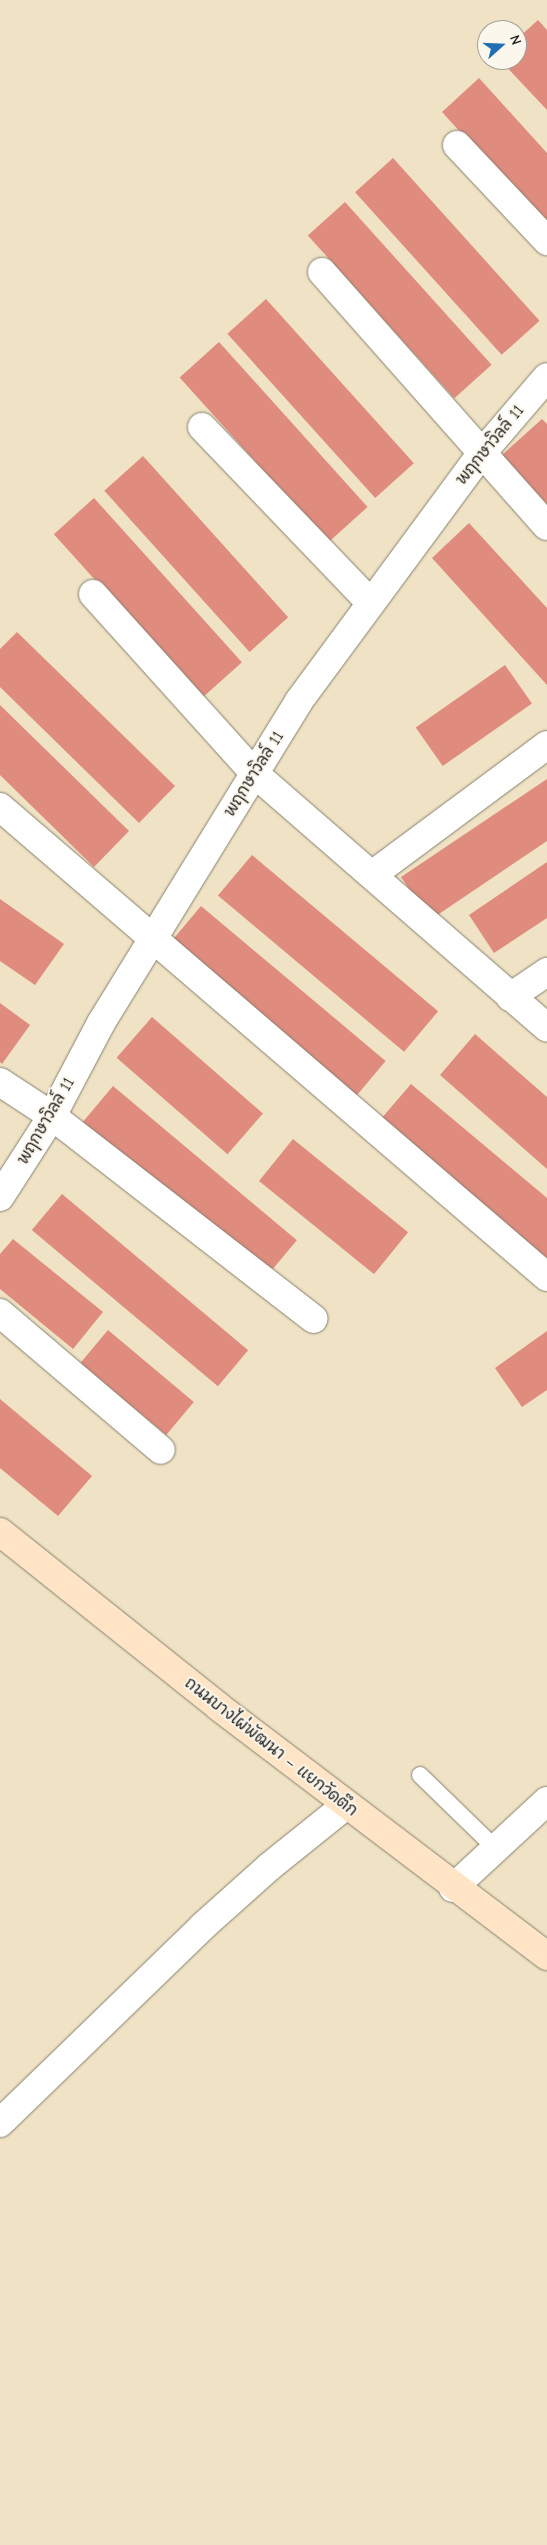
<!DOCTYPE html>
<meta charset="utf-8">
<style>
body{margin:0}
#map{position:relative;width:547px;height:2545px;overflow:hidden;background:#f0e3c5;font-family:"Comic Neue","Playpen Sans Thai",sans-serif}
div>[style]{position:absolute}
.building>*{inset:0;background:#df8b7e;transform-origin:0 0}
.roads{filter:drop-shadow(0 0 1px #868070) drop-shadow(0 0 1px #868070)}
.lane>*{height:16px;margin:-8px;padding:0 8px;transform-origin:8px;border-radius:8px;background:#fff}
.street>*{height:28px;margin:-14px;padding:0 14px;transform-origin:14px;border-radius:14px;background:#fff}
.secondary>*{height:28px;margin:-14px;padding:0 14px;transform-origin:14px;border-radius:14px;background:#ffe4c6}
span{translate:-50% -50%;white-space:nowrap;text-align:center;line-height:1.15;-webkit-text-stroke:4px #fbf7ec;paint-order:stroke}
.street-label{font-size:16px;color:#1c1c1c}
.north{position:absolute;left:477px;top:20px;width:50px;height:50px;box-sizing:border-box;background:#fbf7ec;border:1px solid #a29f99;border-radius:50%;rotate:70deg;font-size:14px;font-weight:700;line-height:20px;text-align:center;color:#1c1c1c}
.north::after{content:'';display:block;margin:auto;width:18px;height:22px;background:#1f6fb2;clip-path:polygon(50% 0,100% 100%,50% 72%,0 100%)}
</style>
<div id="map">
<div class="building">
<i style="clip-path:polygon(538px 20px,547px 30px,547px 110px,500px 60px,517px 60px,517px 39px)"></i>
<i style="clip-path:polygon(479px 78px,547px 153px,547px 227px,442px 112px)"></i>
<i style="left:393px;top:158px;width:219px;height:51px;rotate:48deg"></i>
<i style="left:345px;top:202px;width:219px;height:50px;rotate:48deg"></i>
<i style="left:266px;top:299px;width:221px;height:52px;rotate:48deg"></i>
<i style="left:219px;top:342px;width:222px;height:53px;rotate:48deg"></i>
<i style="clip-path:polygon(542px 419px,547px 424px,547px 504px,502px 455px)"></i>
<i style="left:143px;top:456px;width:217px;height:52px;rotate:48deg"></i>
<i style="left:94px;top:498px;width:221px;height:54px;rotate:48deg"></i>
<i style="clip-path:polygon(469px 523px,547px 608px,547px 685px,432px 558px)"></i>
<i style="clip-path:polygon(17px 632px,175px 786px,139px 823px,0 687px,0 649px)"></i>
<i style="left:505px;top:665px;width:47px;height:109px;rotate:55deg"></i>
<i style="clip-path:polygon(0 705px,129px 831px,94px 867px,0 775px)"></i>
<i style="clip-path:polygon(547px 779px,547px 841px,430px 920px,401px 877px)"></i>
<i style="left:252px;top:855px;width:243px;height:53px;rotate:40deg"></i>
<i style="clip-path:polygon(547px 862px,547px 918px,494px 953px,469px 915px)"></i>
<i style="clip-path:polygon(0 899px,64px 944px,35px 985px,0 961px)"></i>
<i style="left:201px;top:906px;width:241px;height:48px;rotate:40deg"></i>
<i style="clip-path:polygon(0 1003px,30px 1025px,2px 1064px,0 1062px)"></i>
<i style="left:152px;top:1017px;width:147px;height:54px;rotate:41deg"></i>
<i style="clip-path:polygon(475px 1034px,547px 1097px,547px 1169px,440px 1075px)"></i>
<i style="clip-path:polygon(411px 1084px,547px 1198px,547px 1260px,380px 1120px)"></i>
<i style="left:113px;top:1086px;width:240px;height:47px;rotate:40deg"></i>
<i style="left:293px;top:1139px;width:148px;height:54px;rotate:39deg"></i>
<i style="left:62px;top:1194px;width:243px;height:47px;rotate:40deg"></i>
<i style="clip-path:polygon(13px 1239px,103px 1312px,73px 1349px,0 1289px,0 1254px)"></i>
<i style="left:108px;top:1330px;width:112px;height:43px;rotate:40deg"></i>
<i style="clip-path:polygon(547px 1331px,547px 1390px,522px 1407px,495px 1368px)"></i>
<i style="clip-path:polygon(0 1399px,92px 1476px,58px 1516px,0 1468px)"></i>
</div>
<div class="roads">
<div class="lane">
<i style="left:420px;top:1775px;width:103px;rotate:44.2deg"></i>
</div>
<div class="street">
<i style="left:457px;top:145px;width:132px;rotate:46.8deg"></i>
<i style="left:322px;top:272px;width:339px;rotate:48.5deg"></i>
<i style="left:202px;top:427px;width:243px;rotate:46.2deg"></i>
<i style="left:93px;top:594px;width:241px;rotate:48deg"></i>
<i style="left:254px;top:773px;width:388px;rotate:41deg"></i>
<i style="left:0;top:807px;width:721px;rotate:40.67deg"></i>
<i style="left:372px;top:875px;width:218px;rotate:-36.6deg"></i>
<i style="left:510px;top:997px;width:45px;rotate:-34deg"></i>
<i style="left:0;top:1082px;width:62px;rotate:33.2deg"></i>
<i style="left:52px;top:1116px;width:331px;rotate:37.8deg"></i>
<i style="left:0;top:1197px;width:96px;rotate:-57.3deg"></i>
<i style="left:52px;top:1116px;width:105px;rotate:-62.2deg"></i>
<i style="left:101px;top:1023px;width:378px;rotate:-58.4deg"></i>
<i style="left:299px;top:701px;width:307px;rotate:-53.6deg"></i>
<i style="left:481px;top:454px;width:101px;rotate:-49.4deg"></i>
<i style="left:0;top:1313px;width:211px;rotate:40.4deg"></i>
<i style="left:453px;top:1888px;width:128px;rotate:-42.8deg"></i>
<i style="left:0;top:2123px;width:281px;rotate:-44.1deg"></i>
<i style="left:202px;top:1927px;width:90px;rotate:-41.8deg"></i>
<i style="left:269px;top:1867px;width:99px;rotate:-38.8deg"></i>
</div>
<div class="secondary">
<i style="left:0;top:1532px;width:280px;rotate:38.6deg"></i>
<i style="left:219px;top:1707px;width:412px;rotate:37.2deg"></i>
</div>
</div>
<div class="street-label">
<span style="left:490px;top:445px;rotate:-51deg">พฤกษาวิลล์ 11</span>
<span style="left:254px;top:774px;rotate:-58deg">พฤกษาวิลล์ 11</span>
<span style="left:46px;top:1121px;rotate:-60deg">พฤกษาวิลล์ 11</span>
<span style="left:271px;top:1747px;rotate:38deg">ถนนบางไผ่พัฒนา – แยกวัดตึก</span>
</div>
<div class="north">N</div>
</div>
